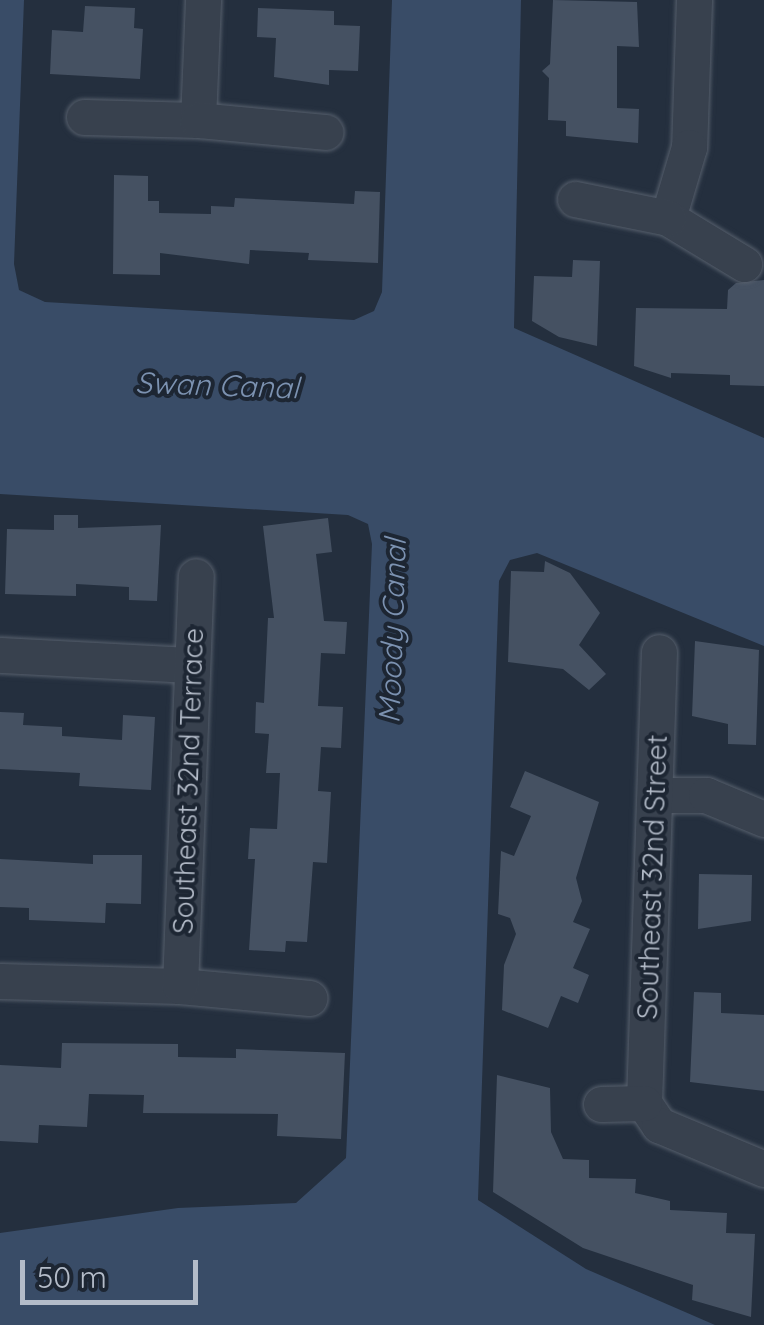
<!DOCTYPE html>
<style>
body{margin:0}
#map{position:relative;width:764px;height:1325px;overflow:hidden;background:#242f3e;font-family:Quicksand,sans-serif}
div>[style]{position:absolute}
.water>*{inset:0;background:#394c67}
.building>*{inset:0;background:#455162}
.roads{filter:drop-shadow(0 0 2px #565f6c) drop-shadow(0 0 2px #565f6c)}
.minor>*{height:35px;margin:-17.5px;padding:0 17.5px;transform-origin:17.5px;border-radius:17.5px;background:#38414e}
span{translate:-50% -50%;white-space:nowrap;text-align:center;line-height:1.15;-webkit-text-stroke:8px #1d2633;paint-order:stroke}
.street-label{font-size:28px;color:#b4bcc9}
.water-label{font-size:30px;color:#7c92b1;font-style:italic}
.scale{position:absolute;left:20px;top:1260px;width:178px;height:45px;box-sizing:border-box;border:5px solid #b4bcc9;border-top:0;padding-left:12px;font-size:30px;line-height:35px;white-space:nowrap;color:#b4bcc9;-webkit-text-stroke:8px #1d2633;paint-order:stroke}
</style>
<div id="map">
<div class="water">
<i style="clip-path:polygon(0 0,24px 0,14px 264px,19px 290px,45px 302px,354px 320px,374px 311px,382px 292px,392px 0,521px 0,514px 328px,764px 438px,764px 646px,537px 553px,510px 560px,499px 581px,478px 1200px,586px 1269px,715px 1325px,0 1325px,0 1233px,178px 1208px,296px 1203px,346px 1158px,372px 544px,368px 524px,348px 515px,0 494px)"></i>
</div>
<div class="building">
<i style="clip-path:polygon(553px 0,637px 2px,639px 47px,617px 46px,617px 108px,639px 109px,638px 143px,566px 136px,566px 121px,548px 120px,549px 78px,542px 71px,550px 64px)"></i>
<i style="clip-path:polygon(85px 6px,135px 8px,134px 28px,143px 29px,140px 79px,50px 74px,52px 30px,83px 32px)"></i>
<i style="clip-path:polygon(258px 8px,334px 11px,334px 25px,360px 26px,358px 71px,329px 70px,329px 85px,274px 77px,276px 38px,257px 37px)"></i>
<i style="clip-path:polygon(114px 175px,148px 176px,148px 201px,159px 201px,159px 213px,211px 214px,211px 206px,234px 207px,235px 198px,354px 204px,355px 191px,380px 192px,378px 263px,308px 260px,309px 253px,250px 250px,249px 264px,160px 253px,160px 275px,113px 274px)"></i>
<i style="clip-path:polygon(573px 260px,600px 261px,597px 346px,559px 337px,532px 321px,534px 276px,572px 277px)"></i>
<i style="clip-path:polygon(764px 280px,764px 386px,730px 385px,730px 375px,671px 373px,671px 378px,634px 366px,636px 308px,727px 309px,728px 290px,736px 283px)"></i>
<i style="clip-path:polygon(54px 515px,78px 515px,78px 528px,161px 525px,157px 601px,129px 600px,129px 587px,76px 584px,76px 596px,5px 594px,7px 529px,54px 530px)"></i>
<i style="clip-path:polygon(328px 518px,332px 552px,316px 554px,324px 621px,347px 622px,345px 654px,321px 653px,318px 706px,343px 707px,341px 748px,321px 747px,318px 791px,331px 792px,327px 863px,313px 862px,307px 942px,286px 941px,285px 952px,249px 950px,255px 859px,248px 859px,250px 828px,277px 829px,280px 773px,266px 773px,269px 734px,255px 733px,256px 702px,264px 703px,268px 618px,274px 618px,263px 526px)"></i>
<i style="clip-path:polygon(545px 561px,570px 573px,600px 613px,579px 645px,606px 674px,589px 690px,563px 669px,508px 662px,511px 571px,544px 572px)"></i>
<i style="clip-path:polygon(695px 641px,759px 650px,756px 745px,728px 744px,728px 724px,692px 716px)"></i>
<i style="clip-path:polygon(0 712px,24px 713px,23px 725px,62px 727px,62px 736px,122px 740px,123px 715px,155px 717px,151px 790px,79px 786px,80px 773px,0 769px)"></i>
<i style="clip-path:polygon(525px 771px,599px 802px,576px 878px,582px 901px,573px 922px,590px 929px,573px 968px,589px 975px,578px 1003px,561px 996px,548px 1028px,502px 1010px,504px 965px,516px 934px,510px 918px,498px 914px,501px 851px,514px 856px,531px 816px,510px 807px)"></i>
<i style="clip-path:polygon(93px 855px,142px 855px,141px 904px,106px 903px,105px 923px,29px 920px,29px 908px,0 907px,0 859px,93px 864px)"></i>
<i style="clip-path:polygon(699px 874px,752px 875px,751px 921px,698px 929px)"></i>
<i style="clip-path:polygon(694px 992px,721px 993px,721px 1013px,764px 1015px,764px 1091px,690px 1082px)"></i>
<i style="clip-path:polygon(62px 1043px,178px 1044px,178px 1057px,236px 1058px,236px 1049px,345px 1053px,341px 1139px,277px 1136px,278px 1114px,143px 1113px,144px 1095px,89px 1094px,87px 1127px,39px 1125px,38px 1143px,0 1141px,0 1065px,61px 1068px)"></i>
<i style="clip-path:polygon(497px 1075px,550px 1088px,551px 1132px,563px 1159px,589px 1160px,589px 1178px,636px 1179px,635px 1193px,670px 1201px,670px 1210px,727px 1213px,726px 1233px,755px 1234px,751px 1317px,692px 1300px,693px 1285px,583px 1248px,493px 1192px)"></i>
</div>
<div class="roads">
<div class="minor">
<i style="left:694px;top:0;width:147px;rotate:91.9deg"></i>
<i style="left:689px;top:147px;width:74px;rotate:106.5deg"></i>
<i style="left:668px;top:218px;width:89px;rotate:31.2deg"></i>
<i style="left:84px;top:117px;width:114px;rotate:1.5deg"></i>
<i style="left:198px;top:120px;width:120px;rotate:-87.6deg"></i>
<i style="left:198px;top:120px;width:128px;rotate:5.4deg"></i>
<i style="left:575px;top:199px;width:95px;rotate:11.5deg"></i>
<i style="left:0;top:655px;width:191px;rotate:3deg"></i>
<i style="left:655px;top:795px;width:51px"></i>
<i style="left:706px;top:795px;width:63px;rotate:22.5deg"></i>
<i style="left:0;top:981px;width:180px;rotate:1.6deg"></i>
<i style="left:180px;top:986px;width:130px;rotate:5.3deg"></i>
<i style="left:180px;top:986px;width:410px;rotate:-87.8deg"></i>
<i style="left:644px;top:1103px;width:451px;rotate:-88.1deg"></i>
<i style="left:644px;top:1103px;width:27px;rotate:56deg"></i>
<i style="left:659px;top:1125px;width:114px;rotate:22.7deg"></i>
<i style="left:601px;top:1104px;width:43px;rotate:-1.3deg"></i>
</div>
</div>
<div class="street-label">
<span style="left:188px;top:781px;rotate:-88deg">Southeast 32nd Terrace</span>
<span style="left:652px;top:877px;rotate:-88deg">Southeast 32nd Street</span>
</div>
<div class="water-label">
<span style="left:217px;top:385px;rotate:2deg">Swan Canal</span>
<span style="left:392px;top:631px;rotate:-88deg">Moody Canal</span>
</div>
<div class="scale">50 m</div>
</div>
